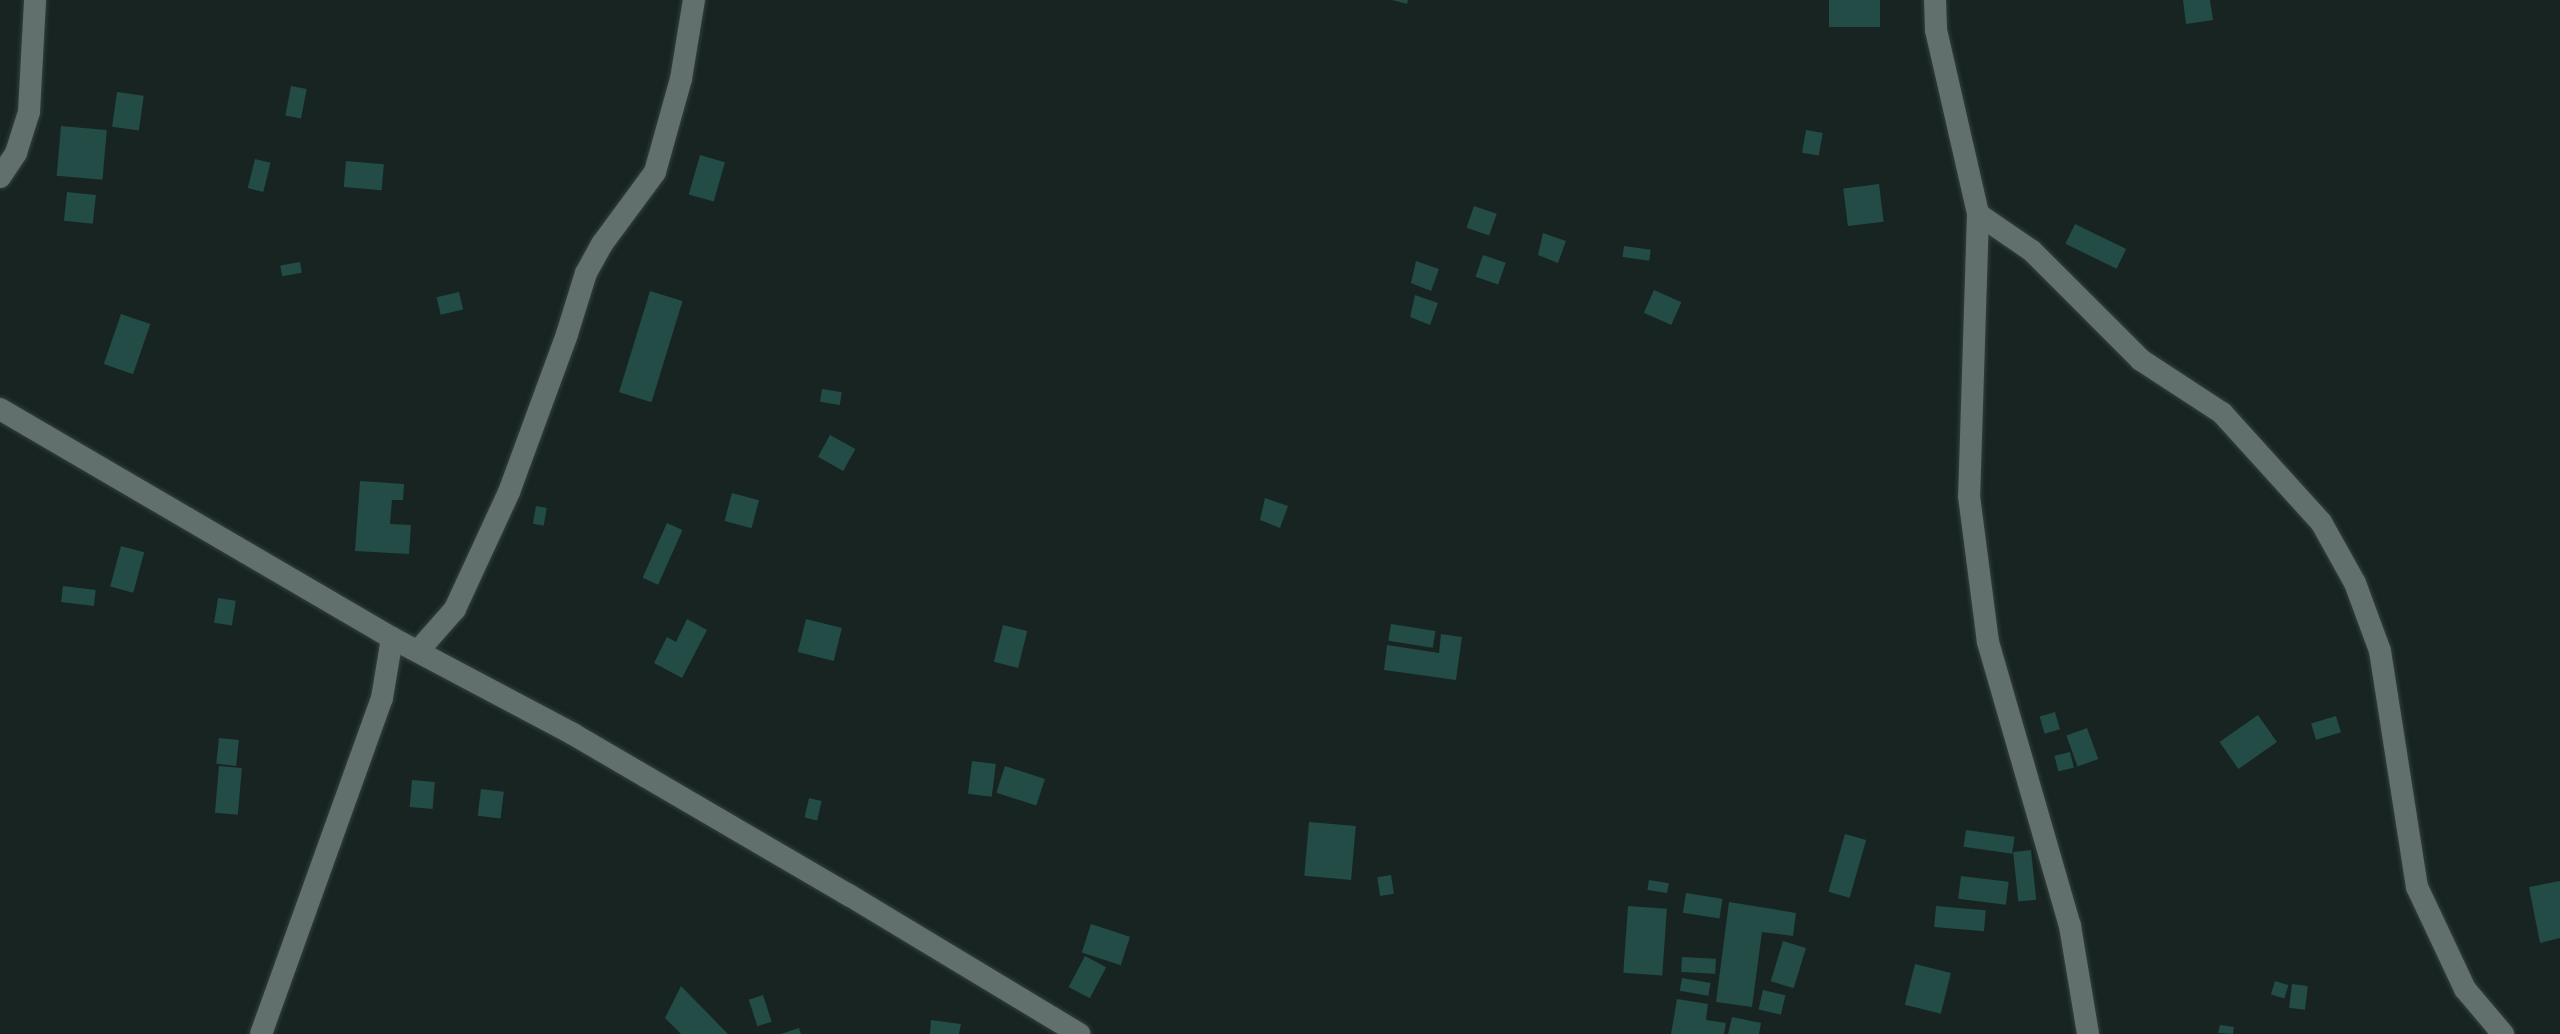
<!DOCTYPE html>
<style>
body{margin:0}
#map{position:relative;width:2560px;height:1034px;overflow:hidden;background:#172421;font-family:Inter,sans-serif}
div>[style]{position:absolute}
.building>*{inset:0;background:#224c45;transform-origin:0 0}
.roads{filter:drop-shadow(0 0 2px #353e3c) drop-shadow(0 0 2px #353e3c)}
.minor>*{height:22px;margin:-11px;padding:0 11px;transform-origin:11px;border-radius:11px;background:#61706d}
span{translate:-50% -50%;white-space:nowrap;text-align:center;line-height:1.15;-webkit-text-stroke:4.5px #172421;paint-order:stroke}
</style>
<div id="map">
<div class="building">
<i style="clip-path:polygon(1392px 0,1408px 0,1407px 4px)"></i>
<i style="left:1829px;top:0;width:51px;height:27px"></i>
<i style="clip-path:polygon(2183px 0,2210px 0,2213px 20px,2186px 24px)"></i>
<i style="left:291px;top:86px;width:16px;height:30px;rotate:11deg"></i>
<i style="left:117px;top:92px;width:27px;height:35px;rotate:8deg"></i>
<i style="left:61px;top:126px;width:46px;height:50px;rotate:5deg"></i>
<i style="left:1806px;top:130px;width:17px;height:23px;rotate:10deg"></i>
<i style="left:700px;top:155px;width:26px;height:41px;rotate:16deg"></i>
<i style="left:255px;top:159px;width:16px;height:30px;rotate:14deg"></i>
<i style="left:346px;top:161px;width:38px;height:26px;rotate:5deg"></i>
<i style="left:1879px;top:184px;width:38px;height:36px;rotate:83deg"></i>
<i style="left:67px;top:192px;width:29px;height:29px;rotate:6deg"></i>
<i style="left:1474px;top:206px;width:24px;height:23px;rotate:19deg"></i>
<i style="left:2075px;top:224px;width:57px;height:22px;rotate:26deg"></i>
<i style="clip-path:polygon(1543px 233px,1566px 241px,1558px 263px,1538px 255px)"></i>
<i style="left:1624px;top:246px;width:27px;height:11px;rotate:8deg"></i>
<i style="left:1483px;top:255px;width:24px;height:23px;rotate:19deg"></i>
<i style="clip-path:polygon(1416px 261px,1439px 269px,1431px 291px,1411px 283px)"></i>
<i style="left:300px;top:262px;width:11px;height:20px;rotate:80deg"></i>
<i style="left:1654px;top:290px;width:30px;height:25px;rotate:24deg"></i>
<i style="left:650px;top:291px;width:34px;height:106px;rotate:17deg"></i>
<i style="left:459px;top:292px;width:18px;height:23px;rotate:77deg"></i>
<i style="clip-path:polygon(1415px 295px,1438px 303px,1430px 325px,1410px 317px)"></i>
<i style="left:121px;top:314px;width:31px;height:53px;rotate:19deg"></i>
<i style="left:822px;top:389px;width:20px;height:13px;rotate:9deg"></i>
<i style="left:830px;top:435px;width:29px;height:25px;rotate:29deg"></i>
<i style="clip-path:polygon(360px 481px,404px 484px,403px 500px,392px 500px,390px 524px,411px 525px,409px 554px,355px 551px)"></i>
<i style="left:732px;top:493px;width:28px;height:29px;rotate:15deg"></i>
<i style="clip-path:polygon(1265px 498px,1288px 506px,1280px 528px,1260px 520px)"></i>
<i style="left:536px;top:506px;width:11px;height:18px;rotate:10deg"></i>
<i style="left:667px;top:523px;width:17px;height:60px;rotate:24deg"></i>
<i style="left:121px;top:546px;width:24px;height:42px;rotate:15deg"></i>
<i style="left:63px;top:586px;width:33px;height:16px;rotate:7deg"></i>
<i style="left:218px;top:598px;width:18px;height:25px;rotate:9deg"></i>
<i style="clip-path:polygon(687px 619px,707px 630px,682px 678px,654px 663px,667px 637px,676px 642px)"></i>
<i style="left:806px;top:619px;width:37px;height:34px;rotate:14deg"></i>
<i style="left:1391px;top:624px;width:45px;height:17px;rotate:9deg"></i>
<i style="left:1003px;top:625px;width:25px;height:38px;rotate:14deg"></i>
<i style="clip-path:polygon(1441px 634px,1462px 637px,1456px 680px,1384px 670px,1387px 645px,1439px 653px)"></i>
<i style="left:2055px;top:712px;width:18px;height:16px;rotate:74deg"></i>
<i style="left:2258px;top:715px;width:33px;height:47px;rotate:55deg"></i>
<i style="left:2336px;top:716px;width:17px;height:26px;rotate:73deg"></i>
<i style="left:2087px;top:728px;width:33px;height:22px;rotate:70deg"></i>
<i style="left:219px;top:738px;width:20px;height:26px;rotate:6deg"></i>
<i style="left:2070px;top:752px;width:16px;height:16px;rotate:76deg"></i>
<i style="left:972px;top:761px;width:24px;height:33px;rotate:7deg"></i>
<i style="left:219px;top:766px;width:23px;height:47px;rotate:5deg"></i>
<i style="left:1005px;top:766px;width:42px;height:28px;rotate:18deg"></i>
<i style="left:412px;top:780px;width:23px;height:27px;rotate:5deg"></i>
<i style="left:481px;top:789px;width:23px;height:27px;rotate:7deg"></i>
<i style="left:809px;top:798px;width:13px;height:20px;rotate:13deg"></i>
<i style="left:1309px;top:822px;width:47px;height:54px;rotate:5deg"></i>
<i style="left:1966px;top:830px;width:49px;height:17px;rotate:8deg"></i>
<i style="left:1845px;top:834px;width:22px;height:60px;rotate:16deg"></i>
<i style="left:2031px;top:850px;width:50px;height:18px;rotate:84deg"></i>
<i style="left:1391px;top:875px;width:19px;height:14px;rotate:81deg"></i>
<i style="left:1961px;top:876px;width:48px;height:23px;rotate:7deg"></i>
<i style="left:1649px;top:880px;width:20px;height:10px;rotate:9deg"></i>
<i style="clip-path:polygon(2560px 881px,2560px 938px,2540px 943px,2529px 887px)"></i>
<i style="left:1686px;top:893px;width:37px;height:20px;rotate:9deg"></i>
<i style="clip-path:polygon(1729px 902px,1796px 913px,1793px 936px,1762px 932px,1752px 1007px,1716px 1002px)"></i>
<i style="left:1628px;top:906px;width:39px;height:67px;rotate:4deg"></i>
<i style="left:1936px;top:906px;width:50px;height:21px;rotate:5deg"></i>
<i style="left:1091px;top:924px;width:41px;height:30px;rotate:18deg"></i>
<i style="left:1783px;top:941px;width:24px;height:42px;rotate:17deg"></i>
<i style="left:1085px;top:956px;width:24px;height:35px;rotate:28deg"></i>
<i style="left:1682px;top:957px;width:34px;height:15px;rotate:3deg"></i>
<i style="left:1915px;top:964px;width:37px;height:42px;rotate:14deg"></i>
<i style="left:1682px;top:978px;width:29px;height:13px;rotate:10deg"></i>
<i style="left:2275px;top:981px;width:14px;height:14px;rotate:17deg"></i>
<i style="left:2292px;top:984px;width:16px;height:24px;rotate:7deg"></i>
<i style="clip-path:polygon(681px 986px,728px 1034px,681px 1034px,665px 1018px)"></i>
<i style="left:1763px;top:990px;width:23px;height:20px;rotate:13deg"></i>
<i style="left:763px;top:995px;width:28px;height:15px;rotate:72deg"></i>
<i style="clip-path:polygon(1677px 999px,1708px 1004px,1706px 1020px,1726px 1023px,1724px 1034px,1671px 1034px)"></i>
<i style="clip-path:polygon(1732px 1017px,1761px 1023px,1759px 1034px,1728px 1034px)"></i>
<i style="clip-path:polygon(931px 1020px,961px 1024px,959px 1034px,930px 1034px)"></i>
<i style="clip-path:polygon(2220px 1025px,2234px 1027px,2233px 1034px,2218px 1033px)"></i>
<i style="clip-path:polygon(799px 1028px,801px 1034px,781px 1034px)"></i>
</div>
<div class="roads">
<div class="minor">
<i style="left:1935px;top:0;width:30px;rotate:88deg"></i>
<i style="left:1936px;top:30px;width:189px;rotate:77.1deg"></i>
<i style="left:1978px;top:214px;width:282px;rotate:91.8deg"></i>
<i style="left:1969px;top:496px;width:147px;rotate:82.6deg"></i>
<i style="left:1988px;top:642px;width:296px;rotate:73.9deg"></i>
<i style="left:2070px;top:926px;width:109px;rotate:80.5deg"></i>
<i style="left:0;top:177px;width:29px;rotate:-56deg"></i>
<i style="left:16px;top:153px;width:43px;rotate:-72.4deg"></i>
<i style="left:29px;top:112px;width:112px;rotate:-86.9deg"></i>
<i style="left:1978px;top:214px;width:65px;rotate:34.4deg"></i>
<i style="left:2032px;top:251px;width:154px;rotate:45deg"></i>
<i style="left:2141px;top:360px;width:97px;rotate:33.2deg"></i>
<i style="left:2222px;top:413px;width:147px;rotate:47.8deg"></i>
<i style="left:2321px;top:522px;width:70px;rotate:60.9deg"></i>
<i style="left:2355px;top:583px;width:72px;rotate:69.8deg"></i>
<i style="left:2380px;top:651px;width:239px;rotate:81.1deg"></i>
<i style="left:2417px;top:887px;width:113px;rotate:64.8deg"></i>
<i style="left:2465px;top:989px;width:59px;rotate:49.8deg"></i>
<i style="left:0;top:409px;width:454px;rotate:30.3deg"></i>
<i style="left:392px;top:638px;width:205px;rotate:27.9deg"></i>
<i style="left:573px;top:734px;width:320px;rotate:30.3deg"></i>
<i style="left:849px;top:895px;width:269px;rotate:31.1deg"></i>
<i style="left:418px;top:651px;width:56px;rotate:-48.6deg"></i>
<i style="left:455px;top:609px;width:129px;rotate:-65.2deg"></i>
<i style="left:509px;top:492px;width:168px;rotate:-69.8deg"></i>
<i style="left:567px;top:334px;width:64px;rotate:-72.7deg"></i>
<i style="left:586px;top:273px;width:33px;rotate:-61deg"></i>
<i style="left:602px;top:244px;width:89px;rotate:-53.6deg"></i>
<i style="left:655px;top:172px;width:97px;rotate:-74.4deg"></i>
<i style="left:681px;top:79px;width:80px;rotate:-80.7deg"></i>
<i style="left:261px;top:1034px;width:357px;rotate:-70.2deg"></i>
<i style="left:382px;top:698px;width:61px;rotate:-80.5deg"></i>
</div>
</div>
</div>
